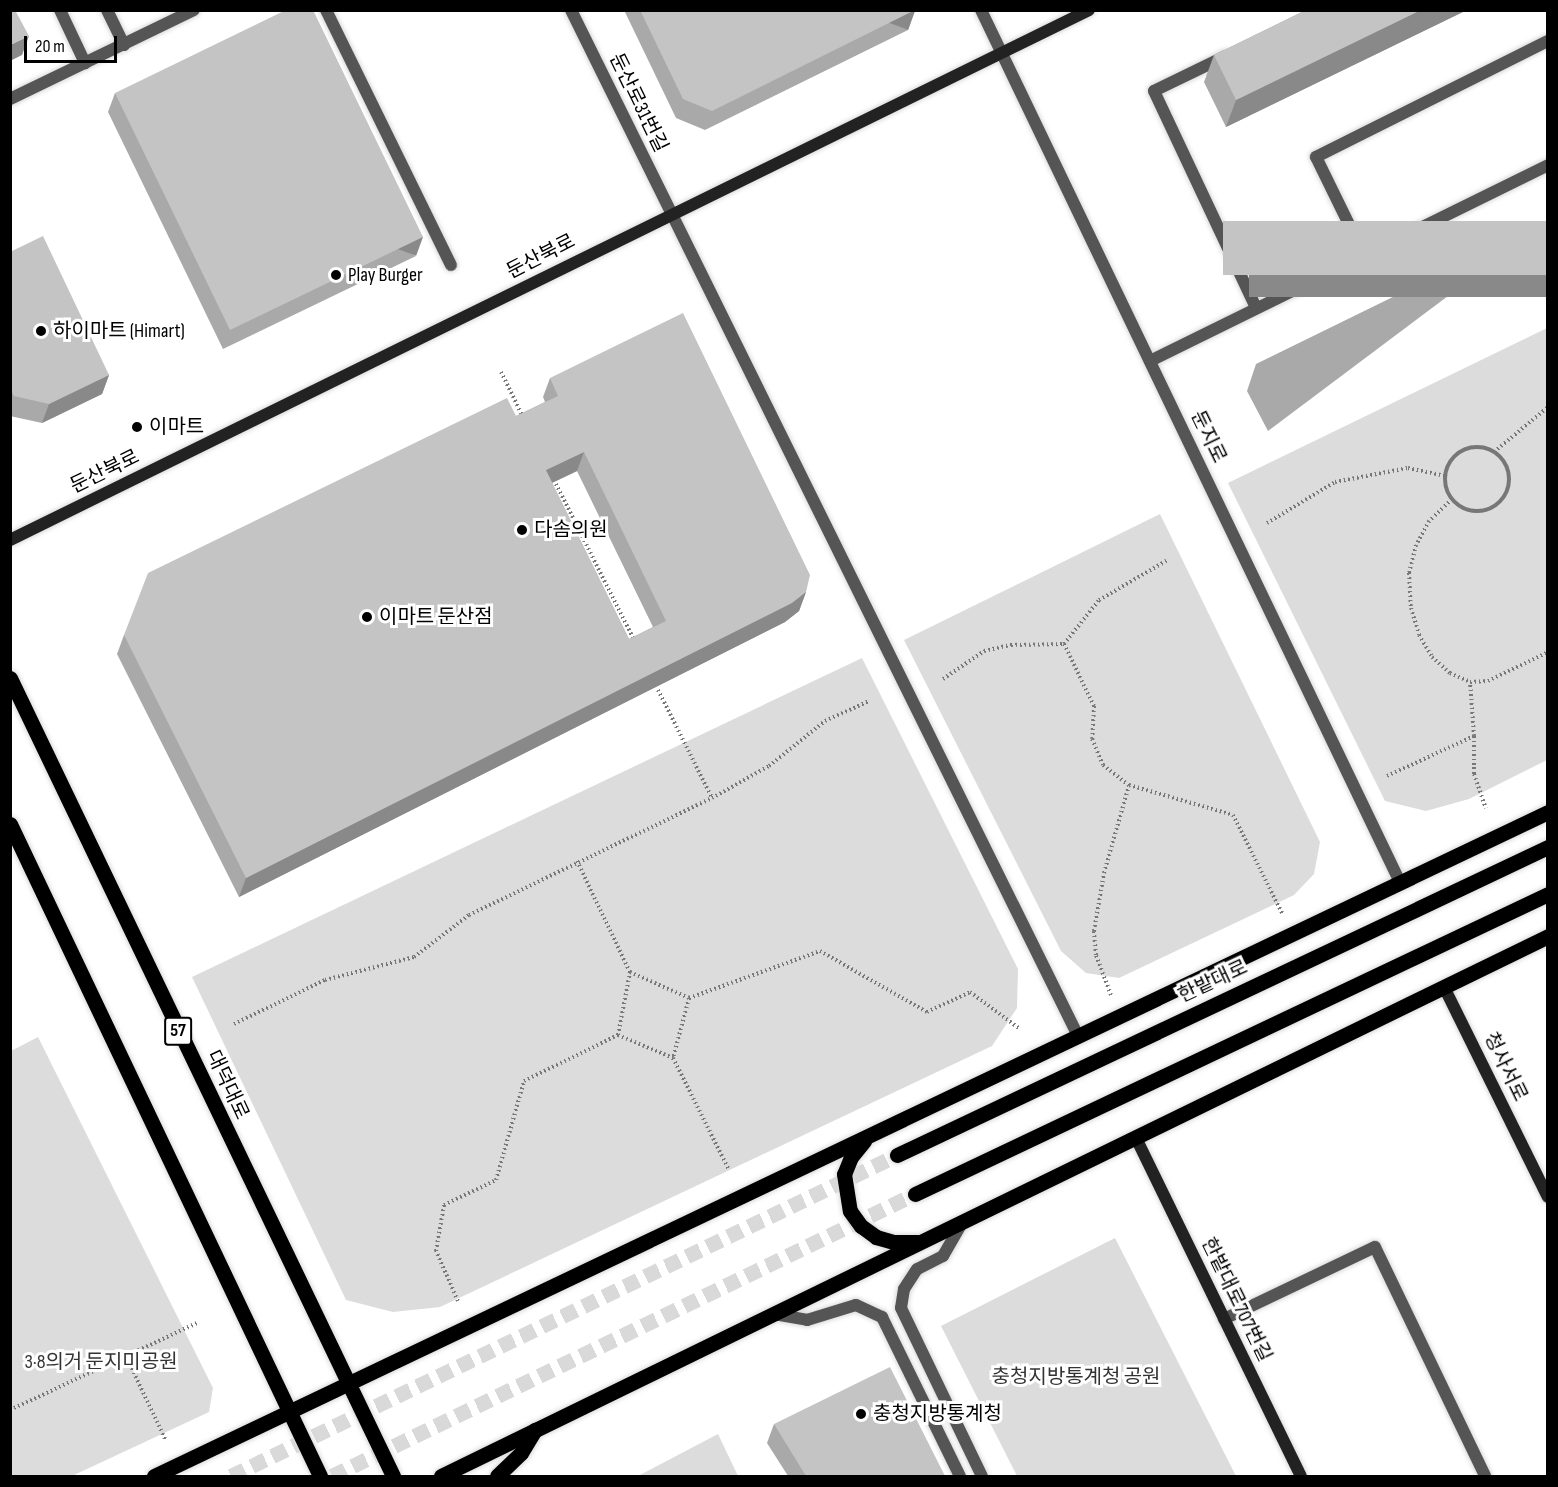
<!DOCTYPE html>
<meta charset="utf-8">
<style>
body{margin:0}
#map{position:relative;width:1558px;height:1487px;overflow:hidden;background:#fff;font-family:"Sofia Sans Condensed","Noto Sans KR",sans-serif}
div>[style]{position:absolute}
.green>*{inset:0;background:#dcdcdc}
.primary-tunnel>*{height:15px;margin-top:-7.5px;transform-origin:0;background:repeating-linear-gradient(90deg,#d9d9d9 0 15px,transparent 0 23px)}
.path>*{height:4px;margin-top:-2px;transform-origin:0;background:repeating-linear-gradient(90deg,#777 0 1.5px,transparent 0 4.5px)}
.path>.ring{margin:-2px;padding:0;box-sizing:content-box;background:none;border:4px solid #777;border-radius:50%}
.roads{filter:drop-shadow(0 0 2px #dbdbdb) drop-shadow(0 0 2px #dbdbdb)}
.lane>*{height:12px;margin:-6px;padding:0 6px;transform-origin:6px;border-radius:6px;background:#555}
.street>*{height:12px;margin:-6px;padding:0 6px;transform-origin:6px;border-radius:6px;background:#555}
.secondary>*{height:12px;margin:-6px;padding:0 6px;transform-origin:6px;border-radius:6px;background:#222}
.primary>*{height:15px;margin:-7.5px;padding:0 7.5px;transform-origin:7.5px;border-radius:7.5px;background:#000}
.wall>*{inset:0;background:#a9a9a9}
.shaded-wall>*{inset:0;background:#898989;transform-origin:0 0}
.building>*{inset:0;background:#c4c4c4;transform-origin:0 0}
.dots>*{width:16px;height:16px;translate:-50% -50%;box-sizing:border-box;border:3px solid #fff;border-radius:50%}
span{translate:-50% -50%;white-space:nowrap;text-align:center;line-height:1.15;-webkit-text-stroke:6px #fff;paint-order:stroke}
.shield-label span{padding:2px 4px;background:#fff;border:2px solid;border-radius:4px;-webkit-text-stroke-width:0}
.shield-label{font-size:18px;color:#000;font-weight:700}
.street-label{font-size:20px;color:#000}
.poi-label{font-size:20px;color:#000}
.left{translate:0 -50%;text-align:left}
.park-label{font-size:20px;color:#333}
.frame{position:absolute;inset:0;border:12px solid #000;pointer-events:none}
.scale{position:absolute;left:24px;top:36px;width:93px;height:27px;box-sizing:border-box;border:3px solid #000;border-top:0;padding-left:8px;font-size:18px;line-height:21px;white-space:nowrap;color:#000;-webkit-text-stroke:4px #fff;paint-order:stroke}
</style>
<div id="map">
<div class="green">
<i style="clip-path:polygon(1547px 328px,1547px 760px,1469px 799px,1426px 811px,1385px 801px,1228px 483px)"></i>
<i style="clip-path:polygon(1160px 514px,1320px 842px,1314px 874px,1294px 895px,1119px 978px,1086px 973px,1061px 951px,904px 640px)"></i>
<i style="clip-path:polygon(862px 658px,1018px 969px,1017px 1008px,992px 1046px,440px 1307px,393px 1312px,346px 1300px,192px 977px)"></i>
<i style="clip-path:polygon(38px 1037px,213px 1388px,209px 1412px,72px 1476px,11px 1476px,11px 1051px)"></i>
<i style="clip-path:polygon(1115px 1238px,1236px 1476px,1017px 1476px,941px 1326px)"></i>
<i style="clip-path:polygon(718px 1434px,738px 1476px,638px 1476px)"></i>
</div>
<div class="primary-tunnel">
<i style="left:231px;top:1476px;width:739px;rotate:-25.73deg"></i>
<i style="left:332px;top:1476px;width:648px;rotate:-25.81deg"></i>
</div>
<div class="path">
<i style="left:501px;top:372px;width:50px;rotate:63.9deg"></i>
<i class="ring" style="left:1445px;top:447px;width:60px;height:60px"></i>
<i style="left:1494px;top:452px;width:70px;rotate:-39.8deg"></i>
<i style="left:556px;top:484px;width:177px;rotate:63.4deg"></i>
<i style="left:1452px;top:499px;width:32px;rotate:136deg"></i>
<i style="left:1429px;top:521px;width:27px;rotate:118deg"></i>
<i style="left:1416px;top:545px;width:29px;rotate:104deg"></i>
<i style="left:1409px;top:573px;width:35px;rotate:87deg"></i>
<i style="left:1411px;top:608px;width:28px;rotate:73deg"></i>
<i style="left:1419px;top:635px;width:26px;rotate:59deg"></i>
<i style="left:1432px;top:657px;width:24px;rotate:42deg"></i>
<i style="left:1450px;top:673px;width:22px;rotate:24deg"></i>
<i style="left:1470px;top:682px;width:18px;rotate:-3deg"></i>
<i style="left:1488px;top:681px;width:67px;rotate:-25.8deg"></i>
<i style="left:1267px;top:523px;width:79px;rotate:-31.1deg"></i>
<i style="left:1335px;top:482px;width:74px;rotate:-10.9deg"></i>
<i style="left:1408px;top:468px;width:38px;rotate:12deg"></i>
<i style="left:1064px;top:644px;width:69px;rotate:64.2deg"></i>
<i style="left:1094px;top:706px;width:33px;rotate:93deg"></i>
<i style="left:1092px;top:739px;width:28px;rotate:67deg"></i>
<i style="left:1103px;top:765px;width:33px;rotate:38deg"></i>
<i style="left:1129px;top:785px;width:108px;rotate:16.1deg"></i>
<i style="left:1233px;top:815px;width:112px;rotate:63.4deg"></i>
<i style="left:943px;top:679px;width:50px;rotate:-34.3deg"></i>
<i style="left:984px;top:651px;width:28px;rotate:-13deg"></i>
<i style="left:1011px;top:645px;width:53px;rotate:-1.1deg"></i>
<i style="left:1064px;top:644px;width:56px;rotate:-51.5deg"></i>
<i style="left:1099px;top:600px;width:78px;rotate:-30.2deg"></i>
<i style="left:658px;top:690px;width:121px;rotate:63.4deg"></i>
<i style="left:1474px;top:736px;width:38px;rotate:90deg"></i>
<i style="left:1474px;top:774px;width:36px;rotate:71deg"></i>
<i style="left:1387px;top:776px;width:96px;rotate:-24.7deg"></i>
<i style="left:1474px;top:736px;width:54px;rotate:-94.2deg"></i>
<i style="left:577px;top:861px;width:123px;rotate:64.5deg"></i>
<i style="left:630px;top:972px;width:64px;rotate:23.8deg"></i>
<i style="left:689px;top:998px;width:139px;rotate:-19.7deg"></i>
<i style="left:820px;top:951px;width:123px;rotate:29.7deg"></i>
<i style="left:927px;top:1012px;width:47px;rotate:-24.9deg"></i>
<i style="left:970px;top:992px;width:62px;rotate:36.5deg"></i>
<i style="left:1111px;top:995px;width:43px;rotate:-110.6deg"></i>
<i style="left:1096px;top:955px;width:24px;rotate:-95deg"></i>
<i style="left:1094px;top:931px;width:59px;rotate:-80.2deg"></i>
<i style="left:1104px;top:873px;width:91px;rotate:-74.1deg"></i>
<i style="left:689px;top:998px;width:62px;rotate:104.9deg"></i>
<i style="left:673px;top:1058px;width:125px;rotate:63.4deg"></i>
<i style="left:234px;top:1024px;width:101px;rotate:-25.8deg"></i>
<i style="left:325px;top:980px;width:92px;rotate:-14.5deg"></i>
<i style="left:414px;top:957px;width:69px;rotate:-37.4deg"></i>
<i style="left:469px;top:915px;width:270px;rotate:-25.7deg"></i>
<i style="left:712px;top:798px;width:65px;rotate:-29.3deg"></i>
<i style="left:769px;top:766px;width:72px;rotate:-38.8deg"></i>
<i style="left:825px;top:721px;width:48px;rotate:-24.4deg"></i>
<i style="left:618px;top:1035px;width:60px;rotate:22.7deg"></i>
<i style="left:458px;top:1301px;width:55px;rotate:-113.7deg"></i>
<i style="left:436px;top:1251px;width:47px;rotate:-80.1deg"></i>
<i style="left:444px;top:1205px;width:58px;rotate:-25.7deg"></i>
<i style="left:496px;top:1180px;width:103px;rotate:-74.2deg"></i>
<i style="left:524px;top:1081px;width:105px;rotate:-26.1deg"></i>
<i style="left:618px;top:1035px;width:64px;rotate:-79.2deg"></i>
<i style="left:126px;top:1356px;width:78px;rotate:-24.9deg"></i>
<i style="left:10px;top:1410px;width:128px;rotate:-25deg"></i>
<i style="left:126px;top:1356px;width:92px;rotate:64.8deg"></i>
</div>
<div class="roads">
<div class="lane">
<i style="left:1226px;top:56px;width:80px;rotate:154.1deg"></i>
<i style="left:1154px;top:91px;width:240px;rotate:64.8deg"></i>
<i style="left:1364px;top:255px;width:109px;rotate:-116.1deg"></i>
<i style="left:1316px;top:157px;width:259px;rotate:-26.6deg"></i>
<i style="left:1150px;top:361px;width:444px;rotate:-26.2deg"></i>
<i style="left:962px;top:1223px;width:38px;rotate:120deg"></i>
<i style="left:943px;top:1256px;width:29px;rotate:153deg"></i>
<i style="left:917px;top:1269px;width:24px;rotate:123deg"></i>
<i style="left:904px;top:1289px;width:19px;rotate:99deg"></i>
<i style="left:901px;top:1308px;width:187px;rotate:64.3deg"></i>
<i style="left:774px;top:1314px;width:34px;rotate:10deg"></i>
<i style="left:807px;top:1320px;width:51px;rotate:-17deg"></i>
<i style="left:856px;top:1305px;width:29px;rotate:25deg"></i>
<i style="left:882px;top:1317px;width:177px;rotate:63.9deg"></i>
</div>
<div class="street">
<i style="left:60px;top:10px;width:59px;rotate:64.7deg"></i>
<i style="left:107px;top:10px;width:39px;rotate:64deg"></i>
<i style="left:326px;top:10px;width:284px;rotate:63.9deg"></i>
<i style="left:571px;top:10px;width:1144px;rotate:63.7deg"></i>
<i style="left:981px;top:10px;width:965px;rotate:64.34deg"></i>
<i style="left:10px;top:99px;width:204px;rotate:-25.8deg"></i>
<i style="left:1224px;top:1319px;width:167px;rotate:-25.5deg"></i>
<i style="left:1375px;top:1247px;width:254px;rotate:64.3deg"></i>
</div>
<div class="secondary">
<i style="left:10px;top:540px;width:1202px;rotate:-26.16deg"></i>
<i style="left:1444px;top:987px;width:234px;rotate:63.7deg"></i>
<i style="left:1137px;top:1140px;width:374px;rotate:64deg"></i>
</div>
<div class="primary">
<i style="left:10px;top:678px;width:885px;rotate:64.36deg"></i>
<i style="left:10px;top:824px;width:722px;rotate:64.57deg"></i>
<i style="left:864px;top:1141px;width:21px;rotate:129deg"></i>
<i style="left:851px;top:1157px;width:18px;rotate:112deg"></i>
<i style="left:844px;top:1174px;width:37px;rotate:81deg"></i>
<i style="left:850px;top:1211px;width:19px;rotate:54deg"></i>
<i style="left:861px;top:1226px;width:19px;rotate:36deg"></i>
<i style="left:876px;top:1237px;width:19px;rotate:16deg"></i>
<i style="left:894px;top:1242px;width:23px"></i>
<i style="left:897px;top:1155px;width:720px;rotate:-25.32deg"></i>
<i style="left:915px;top:1194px;width:700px;rotate:-25.36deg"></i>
<i style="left:154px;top:1476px;width:1544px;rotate:-25.47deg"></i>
<i style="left:441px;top:1476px;width:1232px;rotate:-26deg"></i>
<i style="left:497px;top:1476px;width:33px;rotate:-44deg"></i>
<i style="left:521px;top:1453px;width:27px;rotate:-59deg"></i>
</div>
</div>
<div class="wall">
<i style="clip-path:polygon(624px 10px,915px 10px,908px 30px,705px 130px,676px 118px)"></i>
<i style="clip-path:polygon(1306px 10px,1467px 10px,1226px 127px,1204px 82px,1214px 55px)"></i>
<i style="clip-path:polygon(115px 93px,416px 256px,223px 349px,108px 112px)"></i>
<i style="clip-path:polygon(1548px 221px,1268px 431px,1247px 391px,1256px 364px)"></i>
<i style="clip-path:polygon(10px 252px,109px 375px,102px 394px,42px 423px,10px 416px)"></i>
<i style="clip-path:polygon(evenodd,550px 378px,806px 592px,799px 611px,785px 622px,239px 897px,117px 654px,124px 635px,516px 416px,545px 402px,543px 397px,550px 378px,577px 471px,653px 627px,629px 639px,552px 483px,577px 471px)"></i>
<i style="clip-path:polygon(774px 1424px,945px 1476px,788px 1476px,767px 1443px)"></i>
</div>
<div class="shaded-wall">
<i style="clip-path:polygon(1421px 10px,1467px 10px,1226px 127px,1236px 100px)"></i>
<i style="left:915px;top:11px;width:20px;height:226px;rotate:110deg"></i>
<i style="clip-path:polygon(29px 36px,22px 55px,10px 61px,10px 45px)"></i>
<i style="left:423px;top:237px;width:20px;height:214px;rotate:110deg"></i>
<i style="left:1548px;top:275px;width:22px;height:299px;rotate:90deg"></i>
<i style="clip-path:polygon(109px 375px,102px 394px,42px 423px,49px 404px)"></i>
<i style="clip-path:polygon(584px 452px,577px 471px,539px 489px,546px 470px)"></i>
<i style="clip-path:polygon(806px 592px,799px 611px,785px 622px,239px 897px,246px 878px)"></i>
</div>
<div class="building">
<i style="clip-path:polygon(10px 10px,15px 10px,29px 36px,10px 45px)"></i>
<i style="clip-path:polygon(286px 10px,313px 10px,423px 237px,230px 330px,115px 93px)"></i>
<i style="clip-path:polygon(640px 10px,915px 10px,712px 111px,683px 99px)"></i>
<i style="clip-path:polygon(1306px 10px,1421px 10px,1236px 100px,1214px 55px)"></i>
<i style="left:1548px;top:221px;width:54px;height:325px;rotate:90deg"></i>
<i style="clip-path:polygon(43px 236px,109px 375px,49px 404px,14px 396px,10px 389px,10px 252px)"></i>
<i style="clip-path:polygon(evenodd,683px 313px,810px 575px,806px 592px,792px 603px,246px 878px,124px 635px,148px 573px,507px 398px,516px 416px,558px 396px,550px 378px,683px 313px,584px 452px,666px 621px,629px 639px,546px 470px,584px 452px)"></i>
<i style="clip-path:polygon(890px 1367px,945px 1476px,806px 1476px,774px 1424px)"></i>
</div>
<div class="dots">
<i style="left:336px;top:275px;background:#000"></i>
<i style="left:41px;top:331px;background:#000"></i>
<i style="left:137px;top:427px;background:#000"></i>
<i style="left:522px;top:530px;background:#000"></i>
<i style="left:367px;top:617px;background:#000"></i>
<i style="left:861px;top:1414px;background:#000"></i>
</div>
<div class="shield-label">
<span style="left:178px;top:1031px">57</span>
</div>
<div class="street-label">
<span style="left:638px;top:103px;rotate:64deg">둔산로31번길</span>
<span style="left:541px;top:257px;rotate:-27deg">둔산북로</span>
<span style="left:1208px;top:437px;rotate:64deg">둔지로</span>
<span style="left:105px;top:472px;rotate:-26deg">둔산북로</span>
<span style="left:1213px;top:982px;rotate:-25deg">한밭대로</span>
<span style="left:1505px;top:1067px;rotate:64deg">청사서로</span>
<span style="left:227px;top:1085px;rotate:65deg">대덕대로</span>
<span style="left:1236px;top:1300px;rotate:64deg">한밭대로707번길</span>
</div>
<div class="poi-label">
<span class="left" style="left:348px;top:275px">Play Burger</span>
<span class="left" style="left:53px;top:331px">하이마트 (Himart)</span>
<span class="left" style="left:149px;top:427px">이마트</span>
<span class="left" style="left:534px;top:530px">다솜의원</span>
<span class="left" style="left:379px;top:617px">이마트 둔산점</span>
<span class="left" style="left:873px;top:1414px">충청지방통계청</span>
</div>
<div class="park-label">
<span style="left:101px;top:1362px">3·8의거 둔지미공원</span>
<span style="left:1076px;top:1377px">충청지방통계청 공원</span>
</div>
<div class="frame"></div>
<div class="scale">20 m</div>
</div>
